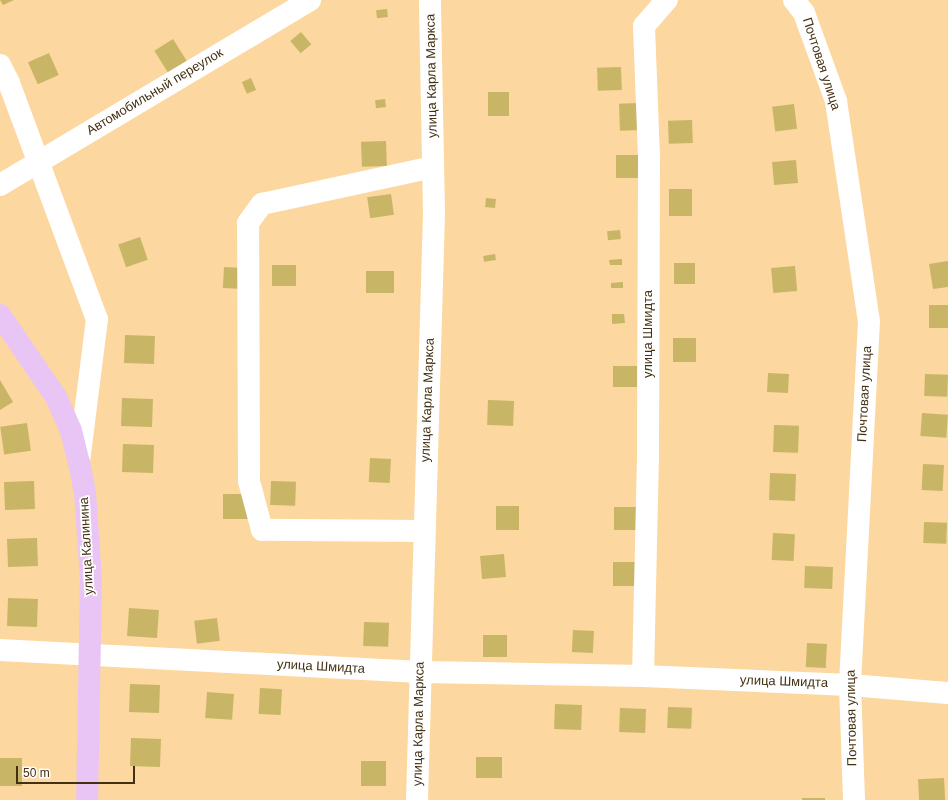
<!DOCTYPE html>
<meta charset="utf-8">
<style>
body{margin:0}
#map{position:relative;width:948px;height:800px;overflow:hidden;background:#fcd79f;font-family:Arial,sans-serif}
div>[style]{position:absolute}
.building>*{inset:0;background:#c8b666;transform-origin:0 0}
.minor>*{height:22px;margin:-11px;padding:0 11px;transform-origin:11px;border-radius:11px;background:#fff}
.major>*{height:22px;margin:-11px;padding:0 11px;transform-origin:11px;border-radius:11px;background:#e9c5f5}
span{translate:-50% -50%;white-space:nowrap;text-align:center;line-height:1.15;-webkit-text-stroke:3.5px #fefefe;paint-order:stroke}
.street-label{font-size:13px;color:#423012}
.scale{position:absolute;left:16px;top:766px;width:119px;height:18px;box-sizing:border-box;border:2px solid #423012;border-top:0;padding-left:5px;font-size:12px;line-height:14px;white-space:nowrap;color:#423012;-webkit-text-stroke:3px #fefefe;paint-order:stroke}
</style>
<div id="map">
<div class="building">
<i style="clip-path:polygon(0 0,14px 0,3px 5px)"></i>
<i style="left:387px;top:9px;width:8px;height:11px;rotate:83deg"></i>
<i style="left:301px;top:32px;width:16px;height:14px;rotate:50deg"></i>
<i style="left:173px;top:39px;width:26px;height:22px;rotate:58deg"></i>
<i style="left:49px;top:53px;width:24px;height:23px;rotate:66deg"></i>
<i style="left:621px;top:67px;width:23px;height:24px;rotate:88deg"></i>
<i style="left:251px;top:78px;width:13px;height:10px;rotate:67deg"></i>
<i style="left:488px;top:92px;width:21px;height:24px"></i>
<i style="left:385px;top:99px;width:8px;height:10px;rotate:83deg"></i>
<i style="left:640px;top:103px;width:27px;height:21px;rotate:88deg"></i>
<i style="left:794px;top:104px;width:25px;height:22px;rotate:83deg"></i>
<i style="left:692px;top:120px;width:23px;height:24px;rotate:88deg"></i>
<i style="left:386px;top:141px;width:25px;height:25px;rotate:88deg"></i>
<i style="left:616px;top:155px;width:27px;height:23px"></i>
<i style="left:796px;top:160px;width:23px;height:24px;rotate:85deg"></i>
<i style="left:669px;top:189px;width:23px;height:27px"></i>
<i style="left:391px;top:194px;width:21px;height:24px;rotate:82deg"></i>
<i style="left:486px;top:198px;width:10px;height:9px;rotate:6deg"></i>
<i style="left:620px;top:230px;width:9px;height:13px;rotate:84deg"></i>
<i style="left:140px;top:237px;width:24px;height:23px;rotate:71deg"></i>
<i style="left:495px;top:254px;width:6px;height:12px;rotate:81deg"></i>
<i style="clip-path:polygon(622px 259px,622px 265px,610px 265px,609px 260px)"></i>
<i style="clip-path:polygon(948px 261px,948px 287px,933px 289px,929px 264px)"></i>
<i style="left:674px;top:263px;width:21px;height:21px"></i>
<i style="left:296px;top:265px;width:21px;height:24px;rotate:90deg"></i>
<i style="left:795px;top:266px;width:25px;height:24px;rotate:85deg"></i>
<i style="left:224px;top:267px;width:21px;height:21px;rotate:3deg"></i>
<i style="left:366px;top:271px;width:28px;height:22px"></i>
<i style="clip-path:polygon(623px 282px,623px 288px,611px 288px,611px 283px)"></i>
<i style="left:948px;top:305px;width:23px;height:19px;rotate:90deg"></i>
<i style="clip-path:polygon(612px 314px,624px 314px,625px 323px,612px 324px)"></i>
<i style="left:125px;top:335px;width:30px;height:28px;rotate:2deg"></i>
<i style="left:673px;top:338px;width:23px;height:24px"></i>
<i style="left:613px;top:366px;width:24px;height:21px"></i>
<i style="left:768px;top:373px;width:21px;height:19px;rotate:3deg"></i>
<i style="left:925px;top:374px;width:23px;height:22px;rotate:2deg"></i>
<i style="clip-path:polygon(0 380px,13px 402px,0 410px)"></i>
<i style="left:122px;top:398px;width:31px;height:28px;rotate:2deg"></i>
<i style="left:488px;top:400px;width:26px;height:25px;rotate:2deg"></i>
<i style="left:922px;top:413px;width:26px;height:23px;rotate:4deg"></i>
<i style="left:27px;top:423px;width:28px;height:27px;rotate:82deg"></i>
<i style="left:774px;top:425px;width:25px;height:27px;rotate:2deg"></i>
<i style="left:123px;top:444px;width:31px;height:28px;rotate:2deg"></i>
<i style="left:370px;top:458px;width:21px;height:24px;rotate:3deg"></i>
<i style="left:923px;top:464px;width:21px;height:26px;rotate:3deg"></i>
<i style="left:770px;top:473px;width:26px;height:27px;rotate:2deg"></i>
<i style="left:34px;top:481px;width:28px;height:30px;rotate:88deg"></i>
<i style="left:271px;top:481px;width:25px;height:24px;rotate:2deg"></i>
<i style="left:223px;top:494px;width:25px;height:25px"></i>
<i style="left:496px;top:506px;width:23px;height:24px"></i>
<i style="left:614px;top:507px;width:24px;height:23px"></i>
<i style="left:924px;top:522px;width:23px;height:21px;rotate:2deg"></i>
<i style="left:773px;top:533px;width:22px;height:27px;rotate:3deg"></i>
<i style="left:37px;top:538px;width:28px;height:30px;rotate:88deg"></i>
<i style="left:504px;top:554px;width:23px;height:24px;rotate:85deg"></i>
<i style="left:613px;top:562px;width:23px;height:24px"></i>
<i style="left:805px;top:566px;width:28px;height:22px;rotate:2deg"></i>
<i style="left:8px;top:598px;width:30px;height:28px;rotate:2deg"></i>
<i style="left:129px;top:608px;width:30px;height:28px;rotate:4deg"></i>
<i style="left:217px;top:618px;width:23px;height:23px;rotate:83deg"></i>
<i style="left:364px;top:622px;width:25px;height:24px;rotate:2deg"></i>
<i style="left:573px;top:630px;width:21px;height:22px;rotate:3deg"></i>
<i style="left:483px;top:635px;width:24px;height:22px"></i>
<i style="left:807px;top:643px;width:20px;height:24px;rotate:3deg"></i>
<i style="left:130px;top:684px;width:30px;height:28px;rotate:2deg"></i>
<i style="left:260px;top:688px;width:22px;height:26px;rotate:3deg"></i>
<i style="left:207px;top:692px;width:27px;height:26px;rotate:4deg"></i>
<i style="left:555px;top:704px;width:27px;height:25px;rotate:2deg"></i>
<i style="left:668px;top:707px;width:24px;height:21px;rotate:2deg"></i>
<i style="left:620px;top:708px;width:26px;height:24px;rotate:2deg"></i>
<i style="left:131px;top:738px;width:30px;height:28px;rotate:2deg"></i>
<i style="left:476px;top:757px;width:26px;height:21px"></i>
<i style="left:0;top:758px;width:22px;height:28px"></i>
<i style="left:361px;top:761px;width:25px;height:25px"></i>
<i style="left:944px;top:778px;width:22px;height:26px;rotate:87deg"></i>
<i style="left:802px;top:798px;width:23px;height:2px"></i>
</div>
<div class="minor">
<i style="left:794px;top:0;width:16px;rotate:52deg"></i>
<i style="left:804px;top:13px;width:94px;rotate:70deg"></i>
<i style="left:836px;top:101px;width:222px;rotate:81.5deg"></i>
<i style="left:869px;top:321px;width:364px;rotate:93deg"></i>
<i style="left:850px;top:685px;width:115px;rotate:88deg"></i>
<i style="left:0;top:65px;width:20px;rotate:63deg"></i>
<i style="left:9px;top:83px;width:252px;rotate:69.6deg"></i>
<i style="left:97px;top:319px;width:144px;rotate:97.2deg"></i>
<i style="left:0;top:185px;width:361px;rotate:-30.8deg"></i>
<i style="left:424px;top:531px;width:162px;rotate:-179.6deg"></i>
<i style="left:262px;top:530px;width:51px;rotate:-104.9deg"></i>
<i style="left:249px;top:481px;width:258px;rotate:-90.2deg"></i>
<i style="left:248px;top:223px;width:24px;rotate:-54deg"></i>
<i style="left:262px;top:204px;width:175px;rotate:-12.2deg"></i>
<i style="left:0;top:650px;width:421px;rotate:3deg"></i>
<i style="left:420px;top:672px;width:223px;rotate:1deg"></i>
<i style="left:643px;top:676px;width:207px;rotate:2.5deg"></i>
<i style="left:850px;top:685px;width:98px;rotate:4.7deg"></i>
<i style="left:643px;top:676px;width:221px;rotate:-88.7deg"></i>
<i style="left:648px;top:455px;width:298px;rotate:-89.8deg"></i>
<i style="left:649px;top:157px;width:131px;rotate:-92.2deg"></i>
<i style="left:644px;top:26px;width:35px;rotate:-49deg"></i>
<i style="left:417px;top:800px;width:587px;rotate:-88.34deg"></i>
<i style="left:434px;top:213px;width:213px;rotate:-91.1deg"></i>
</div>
<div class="major">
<i style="left:0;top:315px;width:99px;rotate:55.7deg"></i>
<i style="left:56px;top:397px;width:37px;rotate:66deg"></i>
<i style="left:71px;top:431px;width:32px;rotate:76deg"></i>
<i style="left:79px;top:462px;width:32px;rotate:79deg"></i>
<i style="left:85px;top:493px;width:85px;rotate:86deg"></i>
<i style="left:91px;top:578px;width:222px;rotate:91deg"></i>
</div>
<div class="street-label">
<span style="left:821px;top:64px;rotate:72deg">Почтовая улица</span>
<span style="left:432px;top:76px;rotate:-91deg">улица Карла Маркса</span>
<span style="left:155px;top:92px;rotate:-31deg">Автомобильный переулок</span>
<span style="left:648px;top:334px;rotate:-90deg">улица Шмидта</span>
<span style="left:865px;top:394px;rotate:-87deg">Почтовая улица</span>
<span style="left:428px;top:400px;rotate:-88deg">улица Карла Маркса</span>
<span style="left:87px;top:546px;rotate:-93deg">улица Калинина</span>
<span style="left:321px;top:667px;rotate:3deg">улица Шмидта</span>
<span style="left:784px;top:682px;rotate:2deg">улица Шмидта</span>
<span style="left:852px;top:718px;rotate:-91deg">Почтовая улица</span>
<span style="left:419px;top:724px;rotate:-89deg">улица Карла Маркса</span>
</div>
<div class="scale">50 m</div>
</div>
